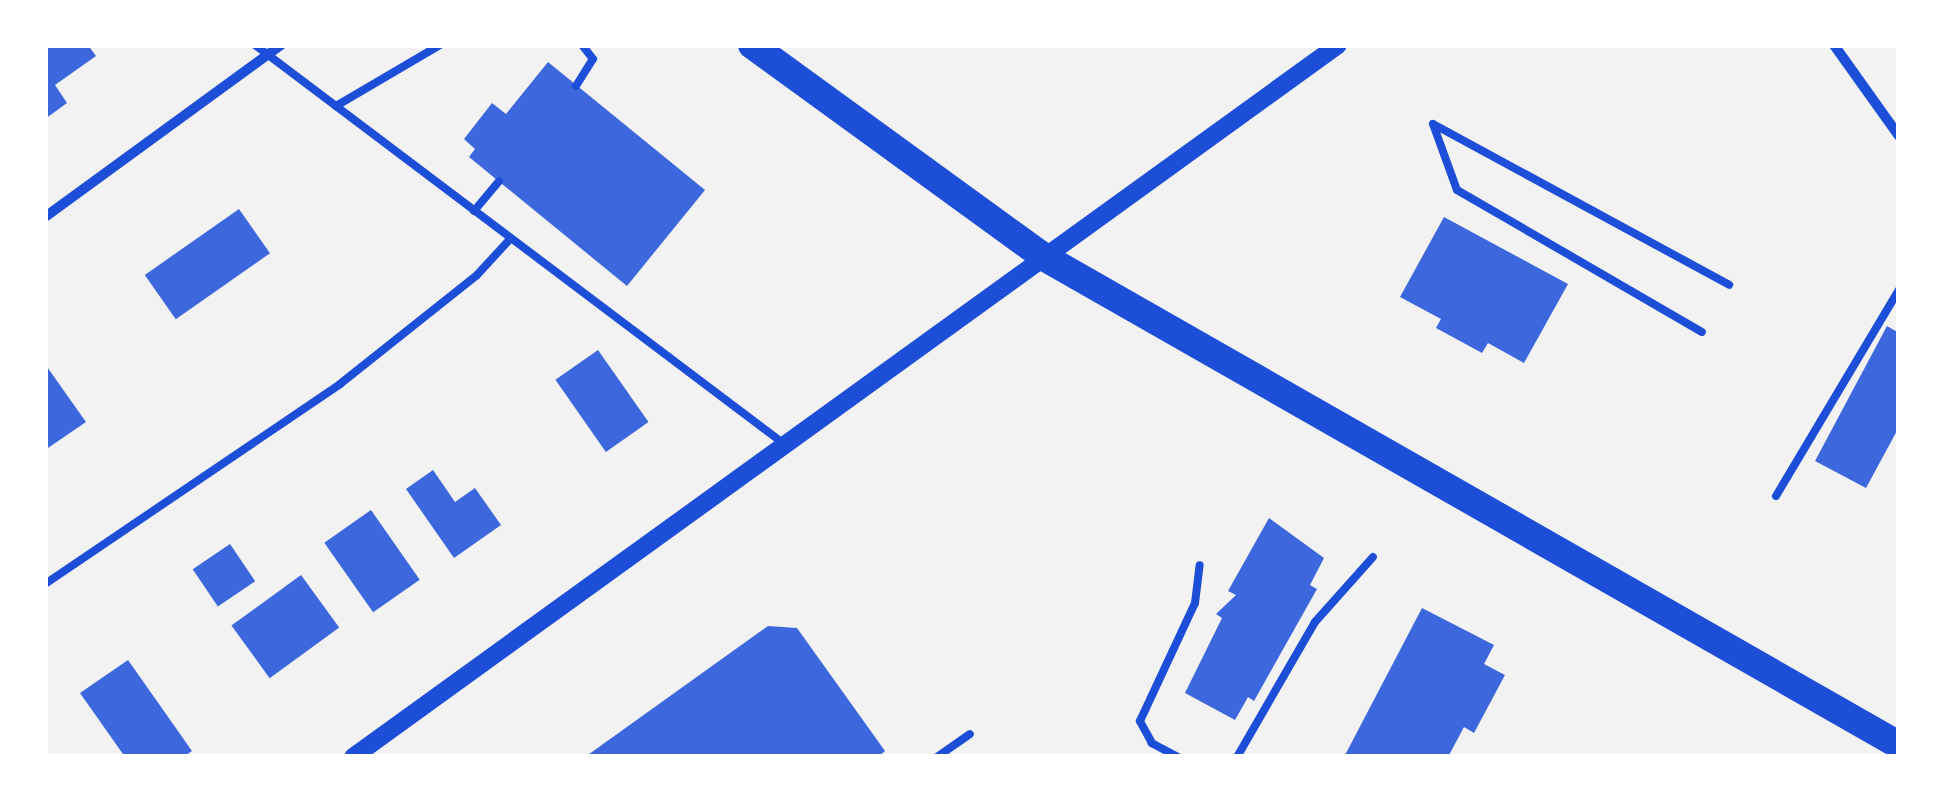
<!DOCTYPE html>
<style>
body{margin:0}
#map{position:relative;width:1944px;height:802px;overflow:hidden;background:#f2f2f2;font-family:Lora,serif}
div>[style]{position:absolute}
.building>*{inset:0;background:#3d67dc;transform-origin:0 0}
.service>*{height:8px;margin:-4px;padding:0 4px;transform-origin:4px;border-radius:4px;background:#1d4ed8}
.minor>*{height:10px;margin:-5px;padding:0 5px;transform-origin:5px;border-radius:5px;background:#1d4ed8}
.tertiary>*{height:18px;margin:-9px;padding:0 9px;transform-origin:9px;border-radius:9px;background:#1d4ed8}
.trunk>*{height:28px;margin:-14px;padding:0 14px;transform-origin:14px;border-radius:14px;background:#1d4ed8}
span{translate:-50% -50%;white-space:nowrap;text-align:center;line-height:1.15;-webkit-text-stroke:10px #fff;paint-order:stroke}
.frame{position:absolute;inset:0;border:48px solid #fff;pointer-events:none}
</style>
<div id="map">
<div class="building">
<i style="clip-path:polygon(45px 45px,88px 45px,96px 56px,55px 85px,67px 103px,45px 119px)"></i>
<i style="clip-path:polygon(548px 62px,705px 190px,627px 286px,469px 157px,475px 149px,464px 139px,492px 103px,506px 114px)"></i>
<i style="left:239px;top:209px;width:54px;height:115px;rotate:55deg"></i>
<i style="clip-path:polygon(1444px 217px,1568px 284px,1524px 363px,1488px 343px,1482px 353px,1436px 328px,1441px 319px,1400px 297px)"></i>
<i style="clip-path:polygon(1887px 326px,1899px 333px,1899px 427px,1866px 488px,1815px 461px)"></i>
<i style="left:598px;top:350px;width:88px;height:52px;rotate:55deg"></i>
<i style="clip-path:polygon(45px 364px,86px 422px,45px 450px)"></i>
<i style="clip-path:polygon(433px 470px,455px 502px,475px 488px,501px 525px,454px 558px,406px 489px)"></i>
<i style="left:371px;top:510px;width:85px;height:57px;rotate:55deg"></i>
<i style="clip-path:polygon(1269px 518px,1324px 558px,1310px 585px,1317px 589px,1254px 701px,1248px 697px,1235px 720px,1185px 693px,1222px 618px,1216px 614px,1236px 595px,1228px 591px)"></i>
<i style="left:230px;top:544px;width:45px;height:45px;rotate:56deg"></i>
<i style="left:301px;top:575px;width:65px;height:86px;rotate:54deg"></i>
<i style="clip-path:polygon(1422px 608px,1494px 645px,1484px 664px,1505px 675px,1474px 733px,1464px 727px,1448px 757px,1344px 757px)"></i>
<i style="clip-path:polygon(768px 626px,797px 628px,885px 751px,878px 757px,585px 757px)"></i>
<i style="clip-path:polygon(128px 660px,192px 751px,183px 757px,125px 757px,80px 693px)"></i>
</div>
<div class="service">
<i style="left:255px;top:45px;width:661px;rotate:37.01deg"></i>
<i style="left:576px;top:86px;width:32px;rotate:-58deg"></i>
<i style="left:593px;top:59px;width:18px;rotate:-128deg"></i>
<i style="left:336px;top:106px;width:121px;rotate:-30.4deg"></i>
<i style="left:1433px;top:124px;width:70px;rotate:70deg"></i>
<i style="left:1457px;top:190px;width:283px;rotate:30.1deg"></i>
<i style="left:1433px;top:124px;width:337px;rotate:28.5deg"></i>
<i style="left:474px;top:211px;width:39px;rotate:-50deg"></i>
<i style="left:1776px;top:496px;width:240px;rotate:-59.2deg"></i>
<i style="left:45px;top:584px;width:356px;rotate:-34.1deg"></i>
<i style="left:340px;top:384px;width:175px;rotate:-38.5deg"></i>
<i style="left:477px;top:275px;width:50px;rotate:-47.4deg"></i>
<i style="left:937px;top:757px;width:40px;rotate:-34.9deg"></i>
<i style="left:1178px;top:757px;width:30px;rotate:-152deg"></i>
<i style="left:1152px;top:743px;width:25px;rotate:-119deg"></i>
<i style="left:1140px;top:721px;width:130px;rotate:-65deg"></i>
<i style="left:1195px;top:603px;width:38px;rotate:-83deg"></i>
<i style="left:1237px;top:757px;width:156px;rotate:-60deg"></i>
<i style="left:1315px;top:622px;width:87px;rotate:-48.3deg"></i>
</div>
<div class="minor">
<i style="left:1834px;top:45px;width:112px;rotate:54.5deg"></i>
<i style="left:45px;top:217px;width:292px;rotate:-36.1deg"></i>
</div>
<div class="tertiary">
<i style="left:353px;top:757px;width:1215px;rotate:-35.86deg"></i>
</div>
<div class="trunk">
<i style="left:752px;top:45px;width:361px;rotate:36deg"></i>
<i style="left:1044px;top:257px;width:984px;rotate:29.72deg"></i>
</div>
<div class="frame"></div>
</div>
